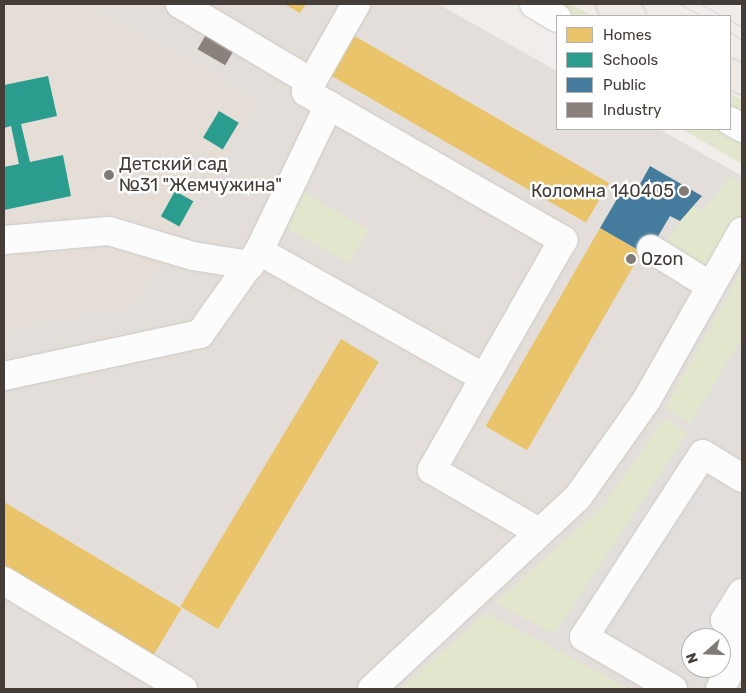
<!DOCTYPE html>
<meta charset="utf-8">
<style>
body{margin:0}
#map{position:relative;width:746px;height:693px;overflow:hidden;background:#f0edea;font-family:Rubik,sans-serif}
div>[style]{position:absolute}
.residential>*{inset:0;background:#e3ded9}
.education>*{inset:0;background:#e5ded7}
.green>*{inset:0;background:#e2e6cd;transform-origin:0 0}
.parking>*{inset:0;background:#e1dedb}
.homes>*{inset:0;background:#e9c46a;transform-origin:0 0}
.schools>*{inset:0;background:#2a9d8f;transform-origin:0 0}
.public>*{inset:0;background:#457b9d}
.industry>*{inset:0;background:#8a817c;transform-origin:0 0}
.roads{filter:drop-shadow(0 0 1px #ccc9c6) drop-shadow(0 0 1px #ccc9c6)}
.minor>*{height:28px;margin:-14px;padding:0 14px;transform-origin:14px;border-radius:14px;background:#fdfcfc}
.major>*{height:28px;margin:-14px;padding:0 14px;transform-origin:14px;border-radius:14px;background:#efeae5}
.tram>*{height:1px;margin:-0.5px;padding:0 0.5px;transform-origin:0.5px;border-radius:0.5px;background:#d9d9d8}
.dots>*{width:14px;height:14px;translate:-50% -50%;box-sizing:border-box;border:2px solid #fff;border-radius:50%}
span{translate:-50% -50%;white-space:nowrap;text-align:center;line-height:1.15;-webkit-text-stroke:5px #fff;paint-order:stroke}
.poi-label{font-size:18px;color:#443d38}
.left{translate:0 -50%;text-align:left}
.right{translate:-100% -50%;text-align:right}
.frame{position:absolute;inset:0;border:5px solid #443d38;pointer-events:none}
.legend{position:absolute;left:556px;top:15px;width:175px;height:115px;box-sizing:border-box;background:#fff;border:1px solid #b4b1af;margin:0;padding:6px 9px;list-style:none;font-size:15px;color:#443d38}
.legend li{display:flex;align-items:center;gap:10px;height:25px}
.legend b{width:25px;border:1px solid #b4b1af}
.north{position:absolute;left:681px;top:628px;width:50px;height:50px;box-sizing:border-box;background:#fff;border:1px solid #b4b1af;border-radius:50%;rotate:250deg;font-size:14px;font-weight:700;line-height:20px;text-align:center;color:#443d38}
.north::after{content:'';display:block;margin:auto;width:18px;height:22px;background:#807b76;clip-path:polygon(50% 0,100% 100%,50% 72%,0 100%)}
</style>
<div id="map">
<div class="residential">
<i style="clip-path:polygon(evenodd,4px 4px,438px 4px,557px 71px,557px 129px,659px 129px,742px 176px,742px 689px,4px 689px,4px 4px,691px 638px,721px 638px,721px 668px,691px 668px,691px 638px)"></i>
</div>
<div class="education">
<i style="clip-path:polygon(4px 4px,86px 4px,259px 101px,135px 304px,4px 330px)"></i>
</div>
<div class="green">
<i style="clip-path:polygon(552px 4px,571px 4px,593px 16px,560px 16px)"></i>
<i style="clip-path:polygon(730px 93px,742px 100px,742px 117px,730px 110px)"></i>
<i style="clip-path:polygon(682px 129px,718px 129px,742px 143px,742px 164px)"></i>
<i style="clip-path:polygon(730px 177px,742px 185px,742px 211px,718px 253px,703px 267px,672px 250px,669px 239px,690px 206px,702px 210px)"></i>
<i style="left:301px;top:191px;width:78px;height:39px;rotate:30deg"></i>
<i style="clip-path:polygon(742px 270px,742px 338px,691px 424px,665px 408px)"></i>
<i style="clip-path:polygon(665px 417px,687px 434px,555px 634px,495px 603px,602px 507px)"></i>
<i style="clip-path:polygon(486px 613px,604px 675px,628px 689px,400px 689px)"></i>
</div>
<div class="parking">
<i style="clip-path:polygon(742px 338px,742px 447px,693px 419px)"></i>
<i style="clip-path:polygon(evenodd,687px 434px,742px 466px,742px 676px,735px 689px,652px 689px,555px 634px,687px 434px,691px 638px,721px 638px,721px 668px,691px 668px,691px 638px)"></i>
</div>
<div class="homes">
<i style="clip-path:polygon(284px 4px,306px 4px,300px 13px)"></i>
<i style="left:344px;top:30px;width:306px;height:46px;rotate:30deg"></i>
<i style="left:600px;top:228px;width:48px;height:229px;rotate:30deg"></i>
<i style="left:341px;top:339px;width:44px;height:312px;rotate:31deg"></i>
<i style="left:4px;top:502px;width:207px;height:54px;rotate:31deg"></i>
</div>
<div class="schools">
<i style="clip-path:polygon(48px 76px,57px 116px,21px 124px,30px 162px,63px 155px,71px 196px,4px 210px,4px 167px,19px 164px,11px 126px,4px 128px,4px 85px)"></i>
<i style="left:219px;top:111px;width:23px;height:31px;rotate:31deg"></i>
<i style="left:175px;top:191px;width:21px;height:29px;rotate:29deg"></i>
</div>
<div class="public">
<i style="clip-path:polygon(650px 166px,702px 196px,680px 221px,670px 216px,647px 255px,600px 228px,624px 187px,635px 193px)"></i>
</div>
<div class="industry">
<i style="left:208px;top:31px;width:32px;height:21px;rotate:30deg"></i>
</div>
<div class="roads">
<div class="minor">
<i style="left:180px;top:4px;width:152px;rotate:30.8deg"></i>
<i style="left:356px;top:4px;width:101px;rotate:119.6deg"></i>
<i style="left:306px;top:92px;width:297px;rotate:29.9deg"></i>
<i style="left:563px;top:240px;width:265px;rotate:119.7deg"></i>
<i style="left:432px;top:470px;width:124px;rotate:30.1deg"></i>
<i style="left:534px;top:4px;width:27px;rotate:31deg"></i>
<i style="left:730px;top:121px;width:14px;rotate:30deg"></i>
<i style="left:4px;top:240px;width:105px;rotate:-4.9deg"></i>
<i style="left:109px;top:231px;width:88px;rotate:16.6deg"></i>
<i style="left:193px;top:256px;width:58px;rotate:9deg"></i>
<i style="left:651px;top:249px;width:70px;rotate:31.7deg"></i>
<i style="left:259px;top:251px;width:258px;rotate:29.4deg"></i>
<i style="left:4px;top:376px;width:200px;rotate:-12.1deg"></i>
<i style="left:200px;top:334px;width:102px;rotate:-54.6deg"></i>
<i style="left:259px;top:251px;width:162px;rotate:-64.4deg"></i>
<i style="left:4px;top:581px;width:209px;rotate:31.1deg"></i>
<i style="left:742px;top:593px;width:32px;rotate:122deg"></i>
<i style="left:725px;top:620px;width:32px;rotate:58deg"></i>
<i style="left:372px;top:689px;width:282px;rotate:-43deg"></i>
<i style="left:578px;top:497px;width:118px;rotate:-54.7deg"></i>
<i style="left:646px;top:401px;width:195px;rotate:-60.5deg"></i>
<i style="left:673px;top:689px;width:103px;rotate:-149.7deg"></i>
<i style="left:584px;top:637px;width:218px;rotate:-57deg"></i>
<i style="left:703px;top:454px;width:46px;rotate:31.6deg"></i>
<i style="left:720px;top:689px;width:47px;rotate:-61.8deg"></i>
</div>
<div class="major">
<i style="left:610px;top:4px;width:25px;rotate:29deg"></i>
<i style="left:730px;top:73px;width:14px;rotate:30deg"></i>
</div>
</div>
<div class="tram">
<i style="left:680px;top:4px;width:25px;rotate:29deg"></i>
<i style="left:701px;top:4px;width:25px;rotate:29deg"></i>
<i style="left:730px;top:20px;width:14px;rotate:30deg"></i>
<i style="left:730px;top:32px;width:14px;rotate:34deg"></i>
</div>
<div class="dots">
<i style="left:109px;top:175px;background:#807b76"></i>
<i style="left:684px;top:191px;background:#807b76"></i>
<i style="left:631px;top:259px;background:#807b76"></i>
</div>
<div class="poi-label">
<span class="left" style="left:119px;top:175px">Детский сад<br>№31 "Жемчужина"</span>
<span class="right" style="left:674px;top:191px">Коломна 140405</span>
<span class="left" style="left:641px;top:259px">Ozon</span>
</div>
<div class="frame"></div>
<ul class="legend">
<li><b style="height:14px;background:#e9c46a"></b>Homes</li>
<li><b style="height:14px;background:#2a9d8f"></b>Schools</li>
<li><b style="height:14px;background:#457b9d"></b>Public</li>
<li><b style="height:14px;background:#8a817c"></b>Industry</li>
</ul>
<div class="north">N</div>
</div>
